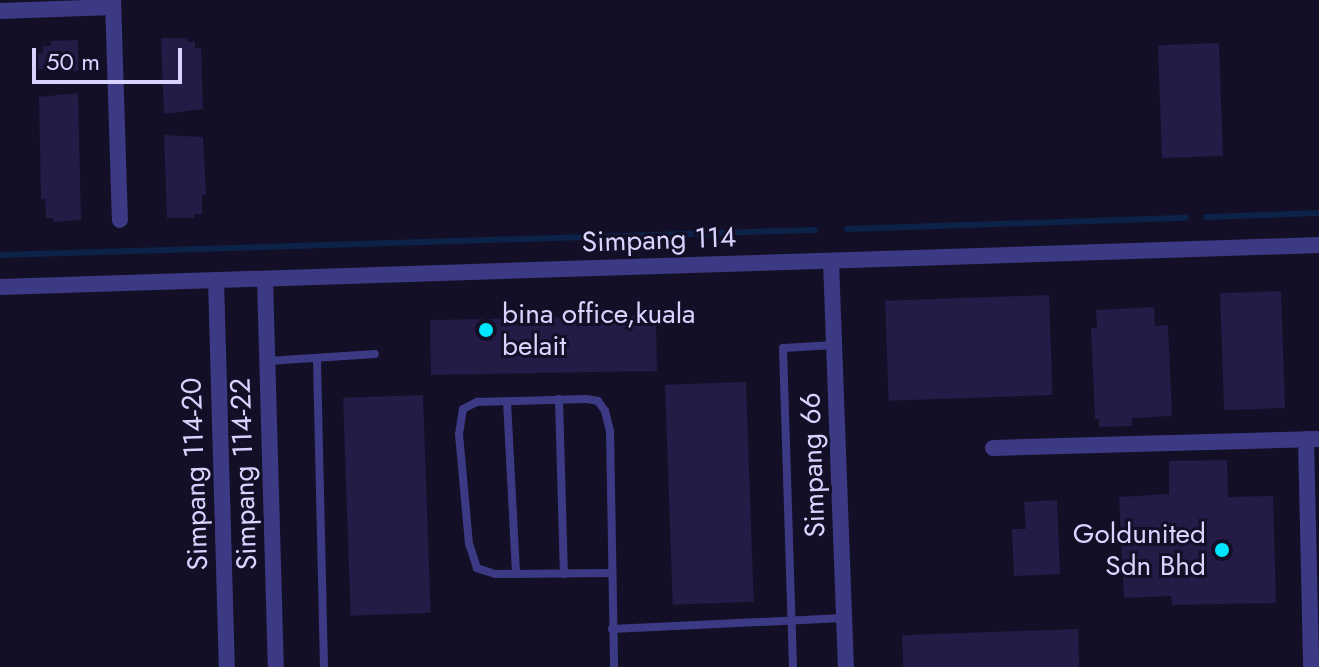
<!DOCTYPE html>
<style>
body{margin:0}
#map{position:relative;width:1319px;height:667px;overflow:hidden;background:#130f26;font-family:Jost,sans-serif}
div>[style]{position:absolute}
.stream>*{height:6px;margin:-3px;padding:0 3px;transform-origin:3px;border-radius:3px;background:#0c2248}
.building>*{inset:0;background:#241b47;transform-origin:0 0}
.lane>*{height:8px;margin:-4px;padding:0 4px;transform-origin:4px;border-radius:4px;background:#3d3a85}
.street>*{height:16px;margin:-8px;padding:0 8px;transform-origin:8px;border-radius:8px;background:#3d3a85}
.dots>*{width:22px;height:22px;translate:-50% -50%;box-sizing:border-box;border:4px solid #130f26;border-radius:50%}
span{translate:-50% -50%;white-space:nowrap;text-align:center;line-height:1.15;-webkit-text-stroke:6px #130f26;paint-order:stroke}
.street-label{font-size:28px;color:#d9d4ff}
.poi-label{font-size:28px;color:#d9d4ff}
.left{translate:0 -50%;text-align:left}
.right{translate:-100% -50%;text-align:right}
.scale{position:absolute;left:32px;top:48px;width:150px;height:36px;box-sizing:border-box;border:4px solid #d9d4ff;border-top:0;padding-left:10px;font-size:24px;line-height:28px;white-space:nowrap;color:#d9d4ff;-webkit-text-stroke:6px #130f26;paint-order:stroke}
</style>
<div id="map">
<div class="stream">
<i style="left:1206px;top:217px;width:113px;rotate:-2deg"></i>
<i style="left:847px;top:229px;width:339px;rotate:-1.9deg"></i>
<i style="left:0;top:255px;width:815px;rotate:-1.76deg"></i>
</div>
<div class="building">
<i style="clip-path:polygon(161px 38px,187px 38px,188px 42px,195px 42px,195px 48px,201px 48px,203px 109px,164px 114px)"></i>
<i style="clip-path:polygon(78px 40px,78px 71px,38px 69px,38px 53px,43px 53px,43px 46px,51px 46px,51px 41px)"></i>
<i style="left:1219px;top:43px;width:113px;height:61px;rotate:88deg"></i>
<i style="clip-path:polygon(78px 93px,81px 220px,54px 222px,53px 218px,46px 218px,45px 199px,41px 199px,39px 97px)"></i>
<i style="clip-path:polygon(164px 135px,203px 137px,206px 195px,202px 195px,202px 214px,194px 214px,195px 218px,167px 218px)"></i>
<i style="left:1281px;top:291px;width:117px;height:61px;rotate:88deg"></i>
<i style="left:1049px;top:295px;width:100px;height:164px;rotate:88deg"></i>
<i style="clip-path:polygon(1154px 307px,1155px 326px,1168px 325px,1172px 416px,1132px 418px,1132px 426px,1099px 427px,1099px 419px,1095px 419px,1091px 328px,1097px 328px,1096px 310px)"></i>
<i style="left:656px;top:316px;width:55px;height:226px;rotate:89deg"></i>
<i style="left:746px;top:382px;width:220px;height:81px;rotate:88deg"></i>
<i style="left:423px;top:395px;width:218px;height:80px;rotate:88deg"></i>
<i style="clip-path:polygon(1227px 460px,1228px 497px,1273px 496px,1276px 603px,1172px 605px,1171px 596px,1124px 598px,1119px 497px,1169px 494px,1169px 461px)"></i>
<i style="clip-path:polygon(1057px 500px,1060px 574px,1014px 576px,1012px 529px,1026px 529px,1024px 502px)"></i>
<i style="left:1078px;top:629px;width:38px;height:176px;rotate:88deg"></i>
</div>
<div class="lane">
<i style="left:317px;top:360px;width:307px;rotate:88.7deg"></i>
<i style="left:268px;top:361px;width:107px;rotate:-3.7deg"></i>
<i style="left:559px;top:399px;width:175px;rotate:88.4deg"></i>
<i style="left:507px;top:401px;width:173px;rotate:87deg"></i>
<i style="left:610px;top:573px;width:115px;rotate:179.5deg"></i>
<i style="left:495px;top:574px;width:19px;rotate:-162deg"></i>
<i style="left:477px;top:568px;width:25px;rotate:-108deg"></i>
<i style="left:469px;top:544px;width:110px;rotate:-95.2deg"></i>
<i style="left:459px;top:434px;width:25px;rotate:-81deg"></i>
<i style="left:463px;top:409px;width:16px;rotate:-27deg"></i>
<i style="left:477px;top:402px;width:109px;rotate:-1.6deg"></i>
<i style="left:586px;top:399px;width:12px;rotate:9deg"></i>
<i style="left:598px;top:401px;width:12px;rotate:55deg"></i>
<i style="left:605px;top:411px;width:21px;rotate:76deg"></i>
<i style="left:610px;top:431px;width:236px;rotate:89deg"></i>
<i style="left:612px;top:629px;width:231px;rotate:-2.7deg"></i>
<i style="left:793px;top:667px;width:319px;rotate:-91.8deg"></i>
<i style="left:783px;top:348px;width:52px;rotate:-3.3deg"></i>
</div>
<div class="street">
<i style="left:113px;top:0;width:220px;rotate:88.2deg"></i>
<i style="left:0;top:11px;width:113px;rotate:-2deg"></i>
<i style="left:831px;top:261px;width:406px;rotate:87.9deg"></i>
<i style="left:265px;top:279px;width:388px;rotate:88.4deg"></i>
<i style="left:216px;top:280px;width:387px;rotate:88.4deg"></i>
<i style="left:0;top:287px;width:1320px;rotate:-1.82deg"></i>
<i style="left:1306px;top:439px;width:228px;rotate:88.7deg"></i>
<i style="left:993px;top:448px;width:326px;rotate:-1.6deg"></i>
</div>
<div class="dots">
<i style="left:486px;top:330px;background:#00e5ff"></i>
<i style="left:1222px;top:550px;background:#00e5ff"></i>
</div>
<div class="street-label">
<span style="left:659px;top:240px;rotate:-2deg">Simpang 114</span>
<span style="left:813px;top:465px;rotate:-92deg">Simpang 66</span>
<span style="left:195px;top:474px;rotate:-92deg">Simpang 114-20</span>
<span style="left:244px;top:474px;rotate:-92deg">Simpang 114-22</span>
</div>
<div class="poi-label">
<span class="left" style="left:502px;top:330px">bina office,kuala<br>belait</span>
<span class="right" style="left:1206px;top:550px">Goldunited<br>Sdn Bhd</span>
</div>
<div class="scale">50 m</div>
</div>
